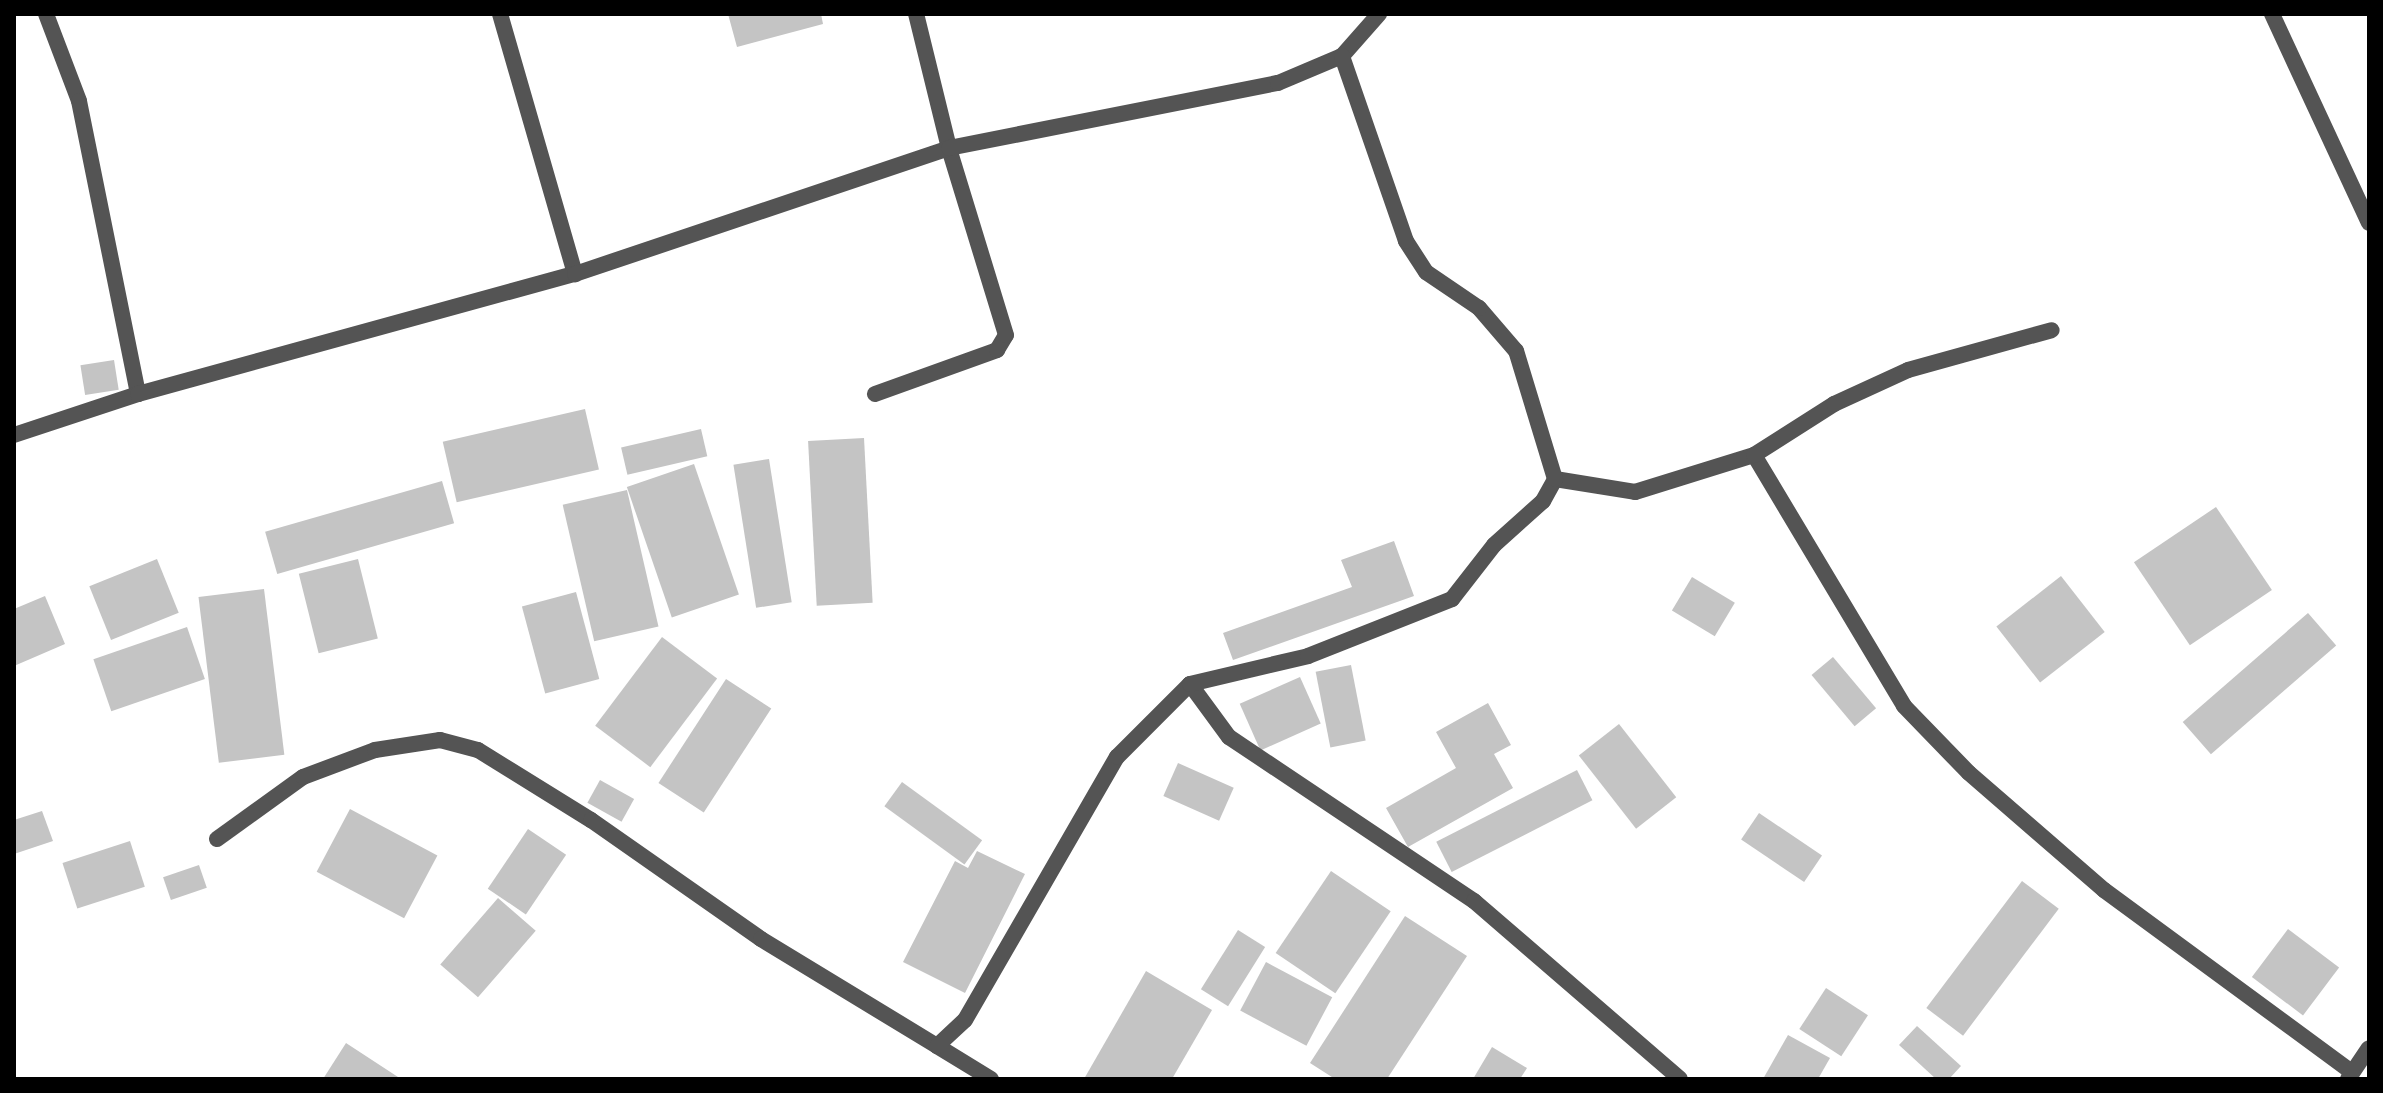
<!DOCTYPE html>
<style>
body{margin:0}
#map{position:relative;width:2383px;height:1093px;overflow:hidden;background:#fff;font-family:Arial,sans-serif}
div>[style]{position:absolute}
.building>*{inset:0;background:#c4c4c4;transform-origin:0 0}
.minor>*{height:16px;margin:-8px;padding:0 8px;transform-origin:8px;border-radius:8px;background:#545454}
.tertiary>*{height:16px;margin:-8px;padding:0 8px;transform-origin:8px;border-radius:8px;background:#545454}
span{translate:-50% -50%;white-space:nowrap;text-align:center;line-height:1.15;-webkit-text-stroke:7px #fff;paint-order:stroke}
.frame{position:absolute;inset:0;border:16px solid #000;pointer-events:none}
</style>
<div id="map">
<div class="building">
<i style="clip-path:polygon(728px 14px,821px 14px,823px 24px,737px 47px)"></i>
<i style="left:114px;top:360px;width:30px;height:34px;rotate:81deg"></i>
<i style="left:585px;top:409px;width:62px;height:146px;rotate:77deg"></i>
<i style="left:701px;top:429px;width:28px;height:82px;rotate:77deg"></i>
<i style="left:864px;top:438px;width:165px;height:56px;rotate:87deg"></i>
<i style="left:769px;top:459px;width:145px;height:36px;rotate:81deg"></i>
<i style="left:694px;top:464px;width:138px;height:71px;rotate:71deg"></i>
<i style="left:442px;top:481px;width:44px;height:184px;rotate:74deg"></i>
<i style="left:627px;top:490px;width:140px;height:66px;rotate:77deg"></i>
<i style="left:2216px;top:507px;width:100px;height:99px;rotate:56deg"></i>
<i style="clip-path:polygon(1394px 541px,1414px 596px,1233px 660px,1223px 633px,1352px 587px,1341px 560px)"></i>
<i style="left:157px;top:559px;width:58px;height:73px;rotate:68deg"></i>
<i style="left:358px;top:559px;width:82px;height:61px;rotate:76deg"></i>
<i style="left:2061px;top:576px;width:71px;height:82px;rotate:52deg"></i>
<i style="left:1692px;top:577px;width:50px;height:39px;rotate:31deg"></i>
<i style="left:264px;top:589px;width:167px;height:66px;rotate:83deg"></i>
<i style="left:576px;top:592px;width:90px;height:56px;rotate:75deg"></i>
<i style="clip-path:polygon(45px 596px,65px 644px,14px 666px,14px 609px)"></i>
<i style="left:2308px;top:613px;width:43px;height:166px;rotate:49deg"></i>
<i style="left:187px;top:627px;width:55px;height:99px;rotate:71deg"></i>
<i style="left:662px;top:637px;width:69px;height:111px;rotate:37deg"></i>
<i style="left:1833px;top:657px;width:67px;height:28px;rotate:50deg"></i>
<i style="left:1351px;top:665px;width:77px;height:36px;rotate:79deg"></i>
<i style="left:1300px;top:677px;width:51px;height:66px;rotate:66deg"></i>
<i style="left:726px;top:679px;width:54px;height:124px;rotate:33deg"></i>
<i style="clip-path:polygon(1488px 703px,1511px 745px,1494px 754px,1513px 788px,1408px 847px,1386px 808px,1456px 768px,1436px 732px)"></i>
<i style="left:1619px;top:724px;width:93px;height:51px;rotate:52deg"></i>
<i style="left:1178px;top:763px;width:61px;height:36px;rotate:24deg"></i>
<i style="left:1577px;top:770px;width:34px;height:158px;rotate:63deg"></i>
<i style="left:600px;top:780px;width:39px;height:26px;rotate:29deg"></i>
<i style="left:902px;top:782px;width:99px;height:30px;rotate:36deg"></i>
<i style="left:350px;top:809px;width:99px;height:71px;rotate:28deg"></i>
<i style="clip-path:polygon(42px 811px,53px 841px,14px 854px,14px 820px)"></i>
<i style="left:1759px;top:813px;width:76px;height:32px;rotate:34deg"></i>
<i style="left:528px;top:829px;width:46px;height:72px;rotate:34deg"></i>
<i style="left:130px;top:841px;width:48px;height:71px;rotate:72deg"></i>
<i style="clip-path:polygon(977px 851px,1025px 874px,965px 993px,903px 962px,955px 861px,968px 868px)"></i>
<i style="left:199px;top:865px;width:24px;height:38px;rotate:71deg"></i>
<i style="left:1331px;top:871px;width:72px;height:99px;rotate:34deg"></i>
<i style="left:2022px;top:881px;width:46px;height:159px;rotate:37deg"></i>
<i style="left:498px;top:898px;width:50px;height:88px;rotate:41deg"></i>
<i style="clip-path:polygon(1405px 916px,1467px 956px,1387px 1079px,1335px 1079px,1310px 1063px)"></i>
<i style="left:2288px;top:929px;width:64px;height:60px;rotate:37deg"></i>
<i style="left:1238px;top:930px;width:32px;height:70px;rotate:32deg"></i>
<i style="left:1266px;top:962px;width:75px;height:55px;rotate:28deg"></i>
<i style="clip-path:polygon(1146px 971px,1212px 1010px,1172px 1079px,1084px 1079px)"></i>
<i style="left:1826px;top:988px;width:50px;height:49px;rotate:33deg"></i>
<i style="clip-path:polygon(1917px 1026px,1961px 1066px,1949px 1079px,1936px 1079px,1899px 1045px)"></i>
<i style="clip-path:polygon(1788px 1035px,1830px 1058px,1818px 1079px,1763px 1079px)"></i>
<i style="clip-path:polygon(346px 1043px,398px 1077px,397px 1079px,323px 1079px)"></i>
<i style="clip-path:polygon(1492px 1047px,1527px 1068px,1520px 1079px,1473px 1079px)"></i>
</div>
<div class="minor">
<i style="left:46px;top:14px;width:93px;rotate:69.2deg"></i>
<i style="left:79px;top:101px;width:299px;rotate:78.6deg"></i>
<i style="left:500px;top:14px;width:271px;rotate:73.9deg"></i>
<i style="left:875px;top:394px;width:130px;rotate:-19.8deg"></i>
<i style="left:997px;top:350px;width:17px;rotate:-59deg"></i>
<i style="left:1006px;top:335px;width:195px;rotate:-107deg"></i>
<i style="left:949px;top:148px;width:138px;rotate:-103.8deg"></i>
<i style="left:14px;top:435px;width:131px;rotate:-18.3deg"></i>
<i style="left:138px;top:394px;width:453px;rotate:-15.4deg"></i>
<i style="left:575px;top:274px;width:395px;rotate:-18.6deg"></i>
<i style="left:949px;top:148px;width:335px;rotate:-11.2deg"></i>
<i style="left:1278px;top:83px;width:69px;rotate:-22.9deg"></i>
<i style="left:1342px;top:56px;width:56px;rotate:-48.6deg"></i>
<i style="left:1754px;top:455px;width:292px;rotate:59.1deg"></i>
<i style="left:1904px;top:706px;width:93px;rotate:45.9deg"></i>
<i style="left:1969px;top:773px;width:179px;rotate:40.9deg"></i>
<i style="left:2104px;top:890px;width:308px;rotate:36.3deg"></i>
<i style="left:1555px;top:479px;width:81px;rotate:9.2deg"></i>
<i style="left:1635px;top:492px;width:125px;rotate:-17.3deg"></i>
<i style="left:1754px;top:455px;width:95px;rotate:-32.5deg"></i>
<i style="left:1834px;top:404px;width:81px;rotate:-24.7deg"></i>
<i style="left:1908px;top:370px;width:149px;rotate:-15.5deg"></i>
<i style="left:1190px;top:684px;width:66px;rotate:53.7deg"></i>
<i style="left:1229px;top:737px;width:295px;rotate:33.8deg"></i>
<i style="left:1474px;top:901px;width:272px;rotate:40.8deg"></i>
<i style="left:217px;top:839px;width:106px;rotate:-35.8deg"></i>
<i style="left:303px;top:777px;width:77px;rotate:-20.6deg"></i>
<i style="left:375px;top:750px;width:66px;rotate:-8.7deg"></i>
<i style="left:440px;top:740px;width:39px;rotate:15deg"></i>
<i style="left:478px;top:750px;width:133px;rotate:31.8deg"></i>
<i style="left:591px;top:820px;width:208px;rotate:35deg"></i>
<i style="left:761px;top:939px;width:206px;rotate:31.3deg"></i>
<i style="left:991px;top:1079px;width:63px;rotate:-148.6deg"></i>
<i style="left:937px;top:1046px;width:38px;rotate:-43deg"></i>
<i style="left:965px;top:1020px;width:304px;rotate:-60deg"></i>
<i style="left:1117px;top:757px;width:103px;rotate:-45deg"></i>
<i style="left:1190px;top:684px;width:121px;rotate:-13.3deg"></i>
<i style="left:1308px;top:656px;width:155px;rotate:-21.6deg"></i>
<i style="left:1452px;top:599px;width:68px;rotate:-52.1deg"></i>
<i style="left:1494px;top:545px;width:66px;rotate:-41.9deg"></i>
<i style="left:1543px;top:501px;width:25px;rotate:-61deg"></i>
<i style="left:1555px;top:479px;width:134px;rotate:-106.9deg"></i>
<i style="left:1516px;top:351px;width:57px;rotate:-130.7deg"></i>
<i style="left:1479px;top:308px;width:64px;rotate:-145.8deg"></i>
<i style="left:1426px;top:272px;width:37px;rotate:-123deg"></i>
<i style="left:1406px;top:241px;width:196px;rotate:-109.1deg"></i>
</div>
<div class="tertiary">
<i style="left:2272px;top:14px;width:230px;rotate:65.1deg"></i>
<i style="left:2348px;top:1079px;width:37px;rotate:-56deg"></i>
</div>
<div class="frame"></div>
</div>
